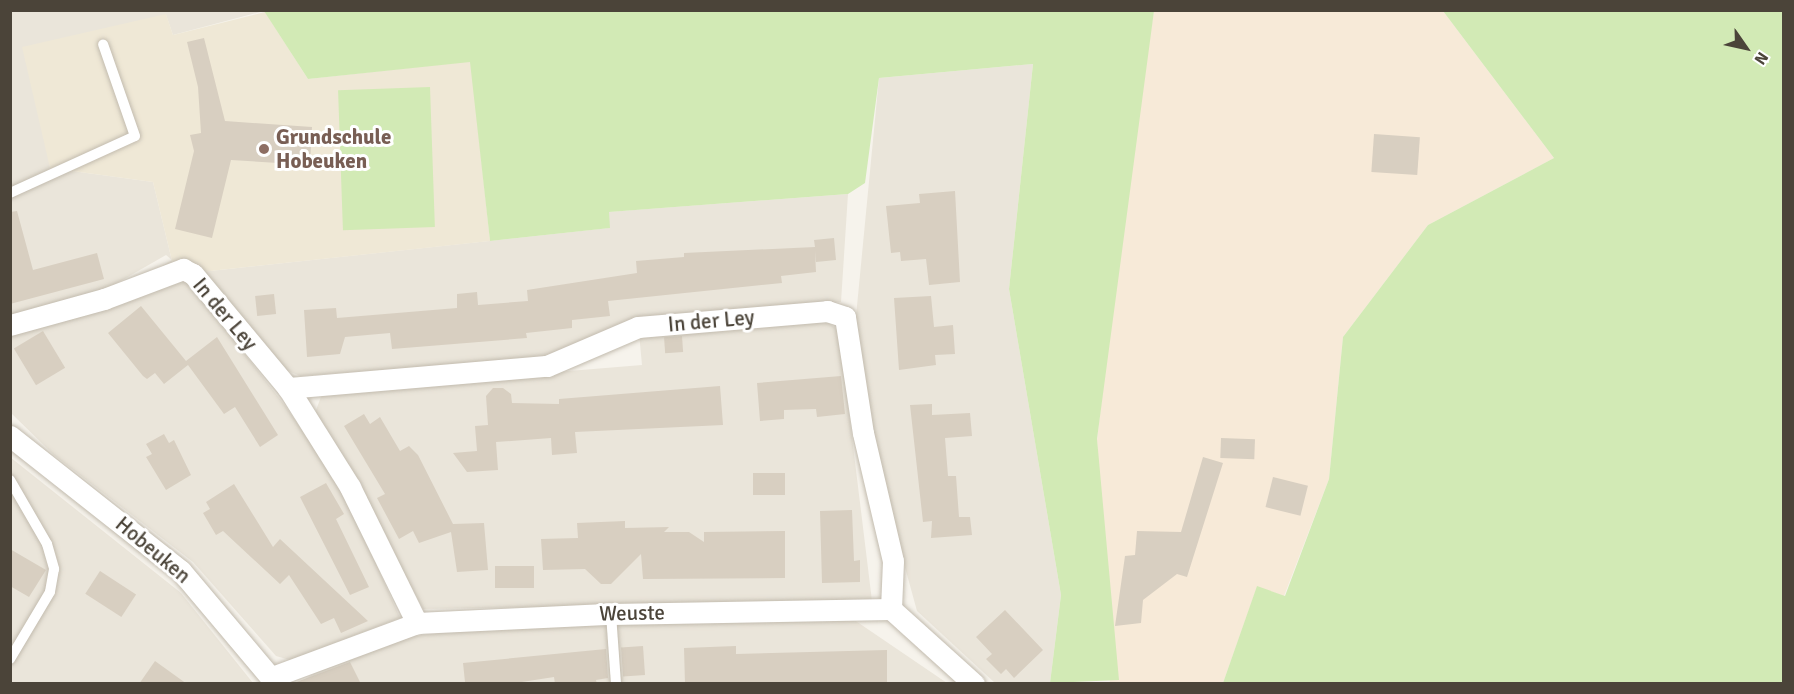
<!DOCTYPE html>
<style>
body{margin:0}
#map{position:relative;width:1794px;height:694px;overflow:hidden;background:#f6f3ec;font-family:Signika,sans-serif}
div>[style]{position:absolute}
.residential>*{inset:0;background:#eae5da}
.commercial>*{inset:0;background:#f7ead8}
.education>*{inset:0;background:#efe8d6}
.green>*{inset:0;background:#d2eab5;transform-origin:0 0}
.building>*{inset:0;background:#d8cfc1;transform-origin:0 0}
.roads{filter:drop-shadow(0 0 2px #c2bbae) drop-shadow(0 0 2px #c2bbae)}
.service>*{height:10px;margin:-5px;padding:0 5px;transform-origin:5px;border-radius:5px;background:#fff}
.minor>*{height:21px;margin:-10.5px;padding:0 10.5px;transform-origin:10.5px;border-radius:10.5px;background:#fff}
.dots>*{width:16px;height:16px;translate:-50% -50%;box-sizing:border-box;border:3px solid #fff;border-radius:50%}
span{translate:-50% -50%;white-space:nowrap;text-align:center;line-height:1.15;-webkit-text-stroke:6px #fff;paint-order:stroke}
.education-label{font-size:21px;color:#785e54;font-weight:700}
.left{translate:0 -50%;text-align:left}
.street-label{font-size:21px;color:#4b4439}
.frame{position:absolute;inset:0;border:12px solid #4b4439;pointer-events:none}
.north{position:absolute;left:1716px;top:18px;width:60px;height:60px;-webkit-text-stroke:4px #fff;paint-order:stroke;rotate:124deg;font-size:16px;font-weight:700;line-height:24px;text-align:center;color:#4b4439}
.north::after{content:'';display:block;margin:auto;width:21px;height:27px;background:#4b4439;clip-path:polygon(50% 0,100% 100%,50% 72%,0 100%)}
</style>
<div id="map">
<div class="residential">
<i style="clip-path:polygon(11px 11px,264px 11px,173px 35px,166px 15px,45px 130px,50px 168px,153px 182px,172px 261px,286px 407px,344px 491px,400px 618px,290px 660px,276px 656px,193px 562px,54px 455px,11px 413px,11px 332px,84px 314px,172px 260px,166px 255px,91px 298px,11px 318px)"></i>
<i style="clip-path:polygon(1033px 64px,1009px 289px,1061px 595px,1050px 683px,995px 683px,917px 611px,878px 469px,854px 337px,879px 78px)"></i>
<i style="clip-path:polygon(848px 194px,841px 302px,638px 319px,544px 358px,300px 376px,284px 369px,201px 272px,609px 228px,608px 212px)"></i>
<i style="clip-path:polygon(823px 318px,839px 331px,872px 601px,423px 609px,357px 482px,315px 413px,322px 394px,335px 390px,642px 365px,639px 333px)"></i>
<i style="clip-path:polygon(10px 457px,181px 593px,253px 683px,11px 683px)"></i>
<i style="clip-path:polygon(847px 615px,947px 683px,297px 684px,346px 654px,408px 637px,498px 625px)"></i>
</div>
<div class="commercial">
<i style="clip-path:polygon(1154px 11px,1443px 11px,1554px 158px,1428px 225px,1343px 337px,1329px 479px,1284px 596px,1257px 587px,1223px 683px,1110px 684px,1097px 440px,1127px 185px)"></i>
</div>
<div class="education">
<i style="clip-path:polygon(265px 12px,308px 79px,471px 61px,490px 241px,201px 272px,172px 261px,153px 182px,50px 168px,22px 47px,166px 14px,173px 35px)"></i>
</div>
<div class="green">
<i style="clip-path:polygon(264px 11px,1154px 11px,1097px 439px,1119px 680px,1050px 683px,1061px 595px,1009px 289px,1033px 64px,879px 78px,865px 183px,848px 194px,609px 212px,610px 228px,490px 241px,470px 62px,308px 79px)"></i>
<i style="clip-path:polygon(1443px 11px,1783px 11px,1783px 683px,1223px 683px,1257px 586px,1285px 596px,1329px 479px,1343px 337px,1428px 225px,1554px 158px)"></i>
<i style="left:430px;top:87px;width:140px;height:92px;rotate:88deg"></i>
</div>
<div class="building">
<i style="clip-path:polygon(204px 38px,225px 121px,312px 127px,310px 165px,231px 160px,212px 238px,175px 229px,194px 151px,190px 135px,201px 133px,198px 87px,187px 42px)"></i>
<i style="left:1374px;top:134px;width:46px;height:38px;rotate:4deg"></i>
<i style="clip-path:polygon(955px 191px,960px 282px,929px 285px,926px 259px,901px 261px,900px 252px,891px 253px,886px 206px,920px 203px,919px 194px)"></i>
<i style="clip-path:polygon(17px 211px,33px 270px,97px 253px,104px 279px,10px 304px,10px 212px)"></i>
<i style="clip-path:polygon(834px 238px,836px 260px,816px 262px,815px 251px,816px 272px,781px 276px,782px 283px,608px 301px,610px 316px,572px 320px,572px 328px,526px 333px,527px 338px,392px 349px,390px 333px,345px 337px,340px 354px,307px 357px,304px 310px,336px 308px,337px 318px,457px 308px,457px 294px,477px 292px,478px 305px,528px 301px,527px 290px,637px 273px,636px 261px,684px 257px,684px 253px,815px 247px,814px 240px)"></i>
<i style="left:274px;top:294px;width:20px;height:19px;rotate:84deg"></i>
<i style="clip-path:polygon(931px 296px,934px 327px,953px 325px,955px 354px,935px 355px,936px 365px,899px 370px,894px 298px)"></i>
<i style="clip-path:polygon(141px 306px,186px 361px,217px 337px,278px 435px,260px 447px,235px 407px,224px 414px,188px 365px,164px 384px,155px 373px,147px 379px,143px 376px,108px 333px)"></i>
<i style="left:43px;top:331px;width:43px;height:34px;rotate:59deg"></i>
<i style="left:682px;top:336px;width:16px;height:18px;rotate:86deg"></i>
<i style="clip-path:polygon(841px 376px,845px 414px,817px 417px,816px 409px,784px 410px,784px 419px,760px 421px,757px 383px)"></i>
<i style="clip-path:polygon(720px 386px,723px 425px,575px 432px,577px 453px,552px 455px,551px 438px,496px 442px,498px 470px,467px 472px,453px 453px,477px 451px,475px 426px,488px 425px,486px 396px,493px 388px,503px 388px,511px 394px,512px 403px,559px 404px,559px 399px)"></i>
<i style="clip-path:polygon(932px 404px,932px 415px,970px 413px,972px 436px,945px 438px,948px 476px,956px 476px,959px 517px,970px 517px,972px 535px,931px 538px,932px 521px,923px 522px,910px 405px)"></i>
<i style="clip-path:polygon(364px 414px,370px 424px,380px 417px,400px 451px,409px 446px,418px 455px,453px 524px,484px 523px,488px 570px,457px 572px,451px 532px,419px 543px,413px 531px,399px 539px,377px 498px,385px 494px,344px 426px)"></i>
<i style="clip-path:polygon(164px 434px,169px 443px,174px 440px,191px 475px,166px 490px,146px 457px,152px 454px,146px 444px)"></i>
<i style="left:1221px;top:438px;width:34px;height:20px;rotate:2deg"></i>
<i style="clip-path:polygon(1203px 457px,1223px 463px,1187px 577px,1177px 574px,1143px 600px,1141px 623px,1115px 626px,1125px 556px,1135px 555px,1137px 531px,1181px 532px)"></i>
<i style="left:785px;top:473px;width:22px;height:32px;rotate:90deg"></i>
<i style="left:1273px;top:477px;width:36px;height:31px;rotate:14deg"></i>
<i style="clip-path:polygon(326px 483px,344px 514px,336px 519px,369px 587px,350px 595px,300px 497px)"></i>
<i style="clip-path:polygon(234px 484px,273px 547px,280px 539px,368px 621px,341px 633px,334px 618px,321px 624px,289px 575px,280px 584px,223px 531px,216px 535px,203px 513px,210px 509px,206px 502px)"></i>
<i style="clip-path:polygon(852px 510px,854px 561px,860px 560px,860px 582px,822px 583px,820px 511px)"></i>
<i style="clip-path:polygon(625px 521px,625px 528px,669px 527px,664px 532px,689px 532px,704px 542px,704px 532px,785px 531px,785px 578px,643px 579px,641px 554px,611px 584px,601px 584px,585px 569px,543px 570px,541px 539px,578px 538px,577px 523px)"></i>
<i style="clip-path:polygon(10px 549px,46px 570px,29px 597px,10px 586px)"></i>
<i style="left:534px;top:566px;width:22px;height:39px;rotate:90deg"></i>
<i style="left:100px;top:571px;width:43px;height:27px;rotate:33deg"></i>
<i style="clip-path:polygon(1005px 610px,1043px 650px,1014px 678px,1006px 669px,1001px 674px,986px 659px,992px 654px,976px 637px)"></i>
<i style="left:643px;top:646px;width:29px;height:22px;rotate:86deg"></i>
<i style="clip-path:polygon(736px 646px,736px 654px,887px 650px,887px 684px,685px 684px,684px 648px)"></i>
<i style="clip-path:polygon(606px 649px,608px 678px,596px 680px,597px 684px,555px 684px,554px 677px,509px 684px,465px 682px,463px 663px)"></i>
<i style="clip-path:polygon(155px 661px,187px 684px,139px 684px)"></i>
<i style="clip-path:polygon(350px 662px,361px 684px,291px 684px)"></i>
</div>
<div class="roads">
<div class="service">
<i style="left:10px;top:193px;width:137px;rotate:-24.5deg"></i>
<i style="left:135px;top:136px;width:97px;rotate:-109.2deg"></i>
<i style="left:10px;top:480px;width:74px;rotate:60deg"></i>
<i style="left:47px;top:544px;width:26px;rotate:74deg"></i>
<i style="left:54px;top:569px;width:23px;rotate:100deg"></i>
<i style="left:50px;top:592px;width:78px;rotate:120.8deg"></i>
<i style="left:611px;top:614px;width:70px;rotate:85.9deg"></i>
</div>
<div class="minor">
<i style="left:10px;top:325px;width:98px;rotate:-15.5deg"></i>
<i style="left:104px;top:299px;width:85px;rotate:-20.8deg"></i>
<i style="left:183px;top:269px;width:11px;rotate:27deg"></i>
<i style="left:193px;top:274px;width:148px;rotate:50.2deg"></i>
<i style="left:288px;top:388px;width:117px;rotate:57.9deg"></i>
<i style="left:350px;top:487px;width:152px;rotate:63.8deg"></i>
<i style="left:288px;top:388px;width:260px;rotate:-4.9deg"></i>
<i style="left:547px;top:366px;width:99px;rotate:-23.2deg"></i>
<i style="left:638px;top:327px;width:190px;rotate:-4.8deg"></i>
<i style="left:827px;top:311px;width:19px;rotate:18deg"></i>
<i style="left:845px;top:317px;width:117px;rotate:81.2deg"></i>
<i style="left:863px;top:433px;width:131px;rotate:76.8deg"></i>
<i style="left:893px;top:561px;width:48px;rotate:92.4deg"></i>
<i style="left:10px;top:436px;width:218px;rotate:38.3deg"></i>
<i style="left:181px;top:571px;width:148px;rotate:49.9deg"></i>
<i style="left:272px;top:677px;width:155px;rotate:-20.4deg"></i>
<i style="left:417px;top:623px;width:194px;rotate:-2.7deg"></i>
<i style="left:611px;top:614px;width:280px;rotate:-1deg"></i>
<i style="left:891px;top:609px;width:112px;rotate:42.1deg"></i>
</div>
</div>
<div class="dots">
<i style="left:264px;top:149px;background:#8d6e63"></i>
</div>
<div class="education-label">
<span class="left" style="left:276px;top:149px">Grundschule<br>Hobeuken</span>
</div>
<div class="street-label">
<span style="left:225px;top:314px;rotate:50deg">In der Ley</span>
<span style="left:711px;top:321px;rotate:-5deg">In der Ley</span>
<span style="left:153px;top:550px;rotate:40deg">Hobeuken</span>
<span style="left:632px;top:613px;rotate:-1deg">Weuste</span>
</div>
<div class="frame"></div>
<div class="north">N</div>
</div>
